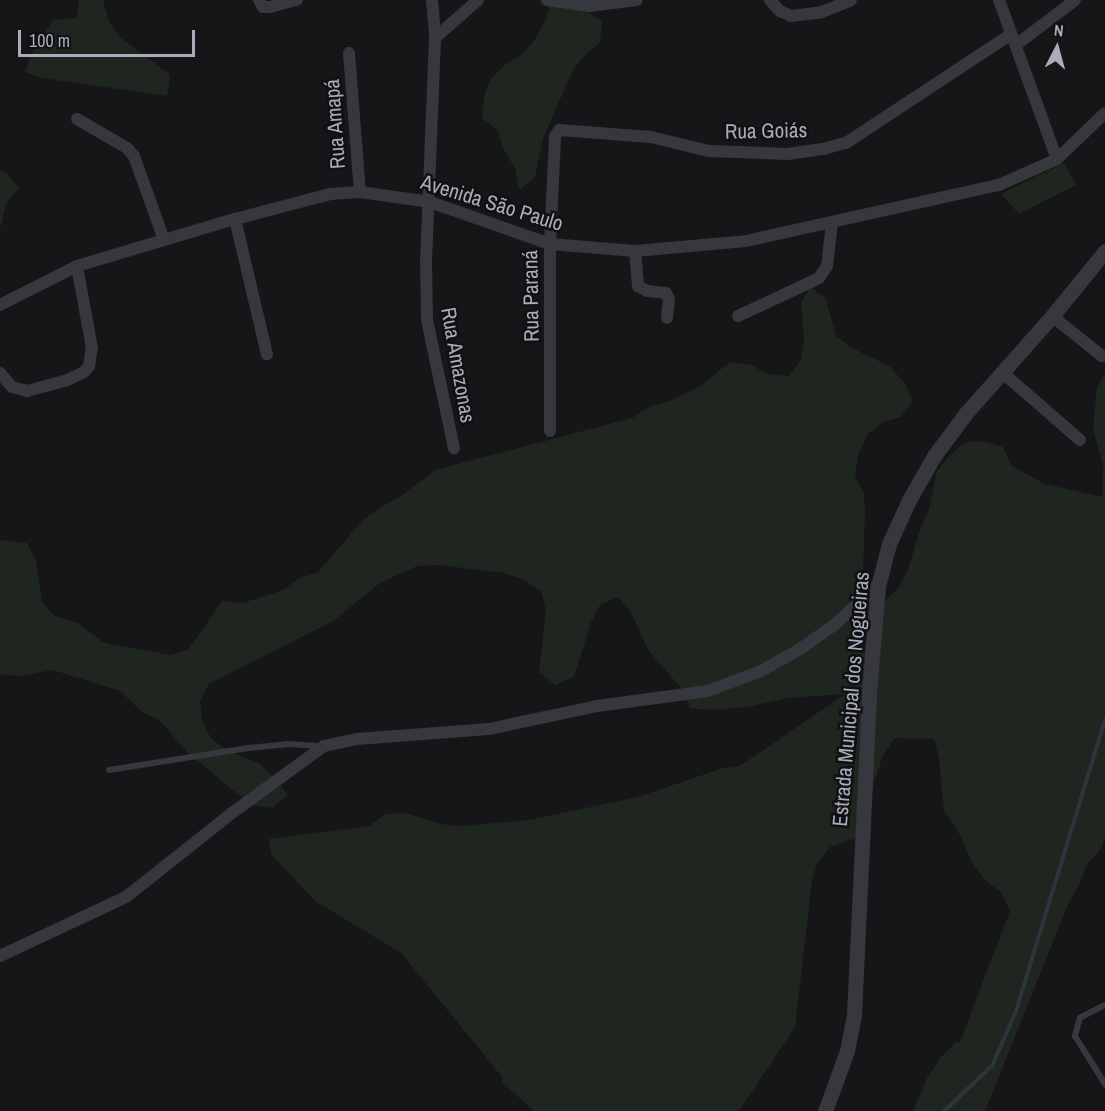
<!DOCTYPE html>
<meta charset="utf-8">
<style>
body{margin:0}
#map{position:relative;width:1105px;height:1111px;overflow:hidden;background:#161618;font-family:"Archivo Narrow",sans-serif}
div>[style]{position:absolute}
.green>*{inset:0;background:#1e261f}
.stream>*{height:4px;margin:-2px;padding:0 2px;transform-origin:2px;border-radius:2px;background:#2c353c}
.service>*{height:6px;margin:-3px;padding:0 3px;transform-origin:3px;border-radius:3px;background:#37383d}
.minor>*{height:12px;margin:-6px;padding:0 6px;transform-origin:6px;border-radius:6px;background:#37383d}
.tertiary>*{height:15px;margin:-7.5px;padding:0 7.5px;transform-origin:7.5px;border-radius:7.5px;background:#37383d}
span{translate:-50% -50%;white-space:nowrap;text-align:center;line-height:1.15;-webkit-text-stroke:5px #111113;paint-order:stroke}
.street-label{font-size:21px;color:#a8adb8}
.north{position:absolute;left:1027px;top:18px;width:60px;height:60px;-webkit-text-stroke:4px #111113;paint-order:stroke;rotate:6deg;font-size:16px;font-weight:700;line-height:24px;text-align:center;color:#a8adb8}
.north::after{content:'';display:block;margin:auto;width:21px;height:27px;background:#a8adb8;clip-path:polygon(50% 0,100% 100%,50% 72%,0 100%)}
.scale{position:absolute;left:18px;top:30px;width:177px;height:27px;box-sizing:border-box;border:3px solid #a8adb8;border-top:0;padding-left:8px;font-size:18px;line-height:21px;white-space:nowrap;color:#a8adb8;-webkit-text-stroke:4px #111113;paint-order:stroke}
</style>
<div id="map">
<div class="green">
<i style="clip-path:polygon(79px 0,103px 0,109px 22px,121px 38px,170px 75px,167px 96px,42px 78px,25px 72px,31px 55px,53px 20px,77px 18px)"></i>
<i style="clip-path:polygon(552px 0,586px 10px,602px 22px,600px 43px,584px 56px,572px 72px,543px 139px,535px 177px,519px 190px,515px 168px,503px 149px,498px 131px,482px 118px,484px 97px,490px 80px,506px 64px,525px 52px,537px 36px,546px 19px)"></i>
<i style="clip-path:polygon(1064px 163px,1076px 185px,1019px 214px,1001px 194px)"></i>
<i style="clip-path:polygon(0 171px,6px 173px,19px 188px,6px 204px,0 229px)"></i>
<i style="clip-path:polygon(810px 287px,826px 299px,836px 336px,852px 348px,889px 366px,905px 383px,913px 401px,901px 417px,883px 422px,867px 435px,858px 455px,855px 476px,864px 494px,865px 512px,862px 597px,883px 603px,899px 587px,908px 570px,920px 529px,929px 509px,937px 471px,950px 455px,965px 442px,983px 441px,1003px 447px,1012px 466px,1045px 484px,1102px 497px,1103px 465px,1093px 429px,1097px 387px,1105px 373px,1105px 837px,1102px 847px,1086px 866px,1080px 883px,1067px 907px,985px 1111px,913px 1111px,927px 1078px,940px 1058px,956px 1042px,960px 1042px,1010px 911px,1001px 892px,985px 880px,973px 864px,956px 827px,944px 811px,939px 758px,934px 739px,895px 738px,883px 755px,872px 789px,867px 834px,830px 847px,817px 864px,812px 881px,795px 1027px,739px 1111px,534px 1111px,502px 1082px,503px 1078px,401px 953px,315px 901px,271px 854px,269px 839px,369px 826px,385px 814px,406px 813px,440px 824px,461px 826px,529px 820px,638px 797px,723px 768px,740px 766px,845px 694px,787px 698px,747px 707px,711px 710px,690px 708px,682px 689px,648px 650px,631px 612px,618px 597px,600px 605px,591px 622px,574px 677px,555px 685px,539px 672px,546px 610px,541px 591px,522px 579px,504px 573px,438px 565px,417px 566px,380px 583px,333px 621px,209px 684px,200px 701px,202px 718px,210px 737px,226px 750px,260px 764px,276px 780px,288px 795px,272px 808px,251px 805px,187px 752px,159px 720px,142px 712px,120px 691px,53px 670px,19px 676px,0 674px,0 540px,27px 543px,36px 561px,42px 601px,54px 616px,78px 623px,103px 642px,111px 644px,170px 655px,188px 650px,222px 601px,243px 603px,283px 590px,299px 578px,317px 573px,362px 521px,382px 506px,400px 497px,435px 470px,632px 418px,651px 406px,669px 401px,699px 387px,730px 362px,751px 365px,768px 374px,789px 376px,801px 360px,804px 339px,801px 303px)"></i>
</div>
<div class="stream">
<i style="left:944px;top:1111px;width:66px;rotate:-43.2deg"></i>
<i style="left:992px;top:1066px;width:60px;rotate:-66.4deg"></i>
<i style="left:1016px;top:1011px;width:305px;rotate:-73deg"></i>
</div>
<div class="service">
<i style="left:109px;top:770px;width:141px;rotate:-9deg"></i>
<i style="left:248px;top:748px;width:41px;rotate:-5.6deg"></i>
<i style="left:289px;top:744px;width:32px;rotate:4deg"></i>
<i style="left:1105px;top:1005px;width:28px;rotate:153deg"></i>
<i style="left:1080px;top:1018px;width:19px;rotate:106deg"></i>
<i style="left:1075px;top:1036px;width:57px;rotate:58deg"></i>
</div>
<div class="minor">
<i style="left:259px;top:0;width:8px;rotate:60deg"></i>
<i style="left:263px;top:7px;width:7px"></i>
<i style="left:270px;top:7px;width:28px;rotate:-15deg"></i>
<i style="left:432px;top:0;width:38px;rotate:85deg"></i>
<i style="left:435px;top:38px;width:222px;rotate:92.3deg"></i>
<i style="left:426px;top:260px;width:60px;rotate:89deg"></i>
<i style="left:427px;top:320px;width:131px;rotate:78.1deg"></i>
<i style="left:547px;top:0;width:42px;rotate:8.1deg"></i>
<i style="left:589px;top:6px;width:48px;rotate:-7.1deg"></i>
<i style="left:770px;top:0;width:15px;rotate:48deg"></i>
<i style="left:780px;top:11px;width:12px;rotate:24deg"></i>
<i style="left:791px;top:16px;width:31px;rotate:-7deg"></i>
<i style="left:822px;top:12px;width:31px;rotate:-22deg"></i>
<i style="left:999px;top:0;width:169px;rotate:70deg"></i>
<i style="left:435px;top:38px;width:57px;rotate:-41.5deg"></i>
<i style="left:1016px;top:45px;width:74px;rotate:-37.3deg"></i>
<i style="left:349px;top:53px;width:139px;rotate:85.5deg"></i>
<i style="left:77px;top:119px;width:58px;rotate:30.1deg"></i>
<i style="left:127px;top:148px;width:11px;rotate:49deg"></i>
<i style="left:134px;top:156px;width:89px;rotate:70.3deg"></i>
<i style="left:235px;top:219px;width:139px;rotate:76.7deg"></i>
<i style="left:635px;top:251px;width:35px;rotate:85deg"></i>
<i style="left:638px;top:286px;width:10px;rotate:29deg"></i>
<i style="left:647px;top:291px;width:19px;rotate:6deg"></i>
<i style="left:666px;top:293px;width:7px;rotate:63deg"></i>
<i style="left:669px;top:299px;width:19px;rotate:96deg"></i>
<i style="left:0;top:305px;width:86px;rotate:-26.9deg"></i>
<i style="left:77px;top:266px;width:165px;rotate:-16.6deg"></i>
<i style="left:235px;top:219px;width:98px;rotate:-14.7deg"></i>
<i style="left:330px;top:194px;width:30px;rotate:-4deg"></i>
<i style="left:360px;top:192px;width:71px;rotate:8.1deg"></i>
<i style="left:430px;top:202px;width:127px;rotate:19.3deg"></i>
<i style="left:550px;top:244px;width:85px;rotate:4.7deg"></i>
<i style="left:635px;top:251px;width:111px;rotate:-5.1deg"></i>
<i style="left:746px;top:241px;width:259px;rotate:-12.5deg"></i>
<i style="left:999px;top:185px;width:64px;rotate:-24.1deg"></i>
<i style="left:1057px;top:159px;width:66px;rotate:-43.8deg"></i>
<i style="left:738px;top:316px;width:89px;rotate:-25.1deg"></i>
<i style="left:819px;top:278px;width:14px;rotate:-56deg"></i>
<i style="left:827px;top:266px;width:43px;rotate:-83.4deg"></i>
<i style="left:1052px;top:316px;width:64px;rotate:38.7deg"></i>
<i style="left:0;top:373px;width:18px;rotate:49deg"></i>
<i style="left:12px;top:387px;width:16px;rotate:15deg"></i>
<i style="left:27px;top:391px;width:39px;rotate:-15deg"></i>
<i style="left:65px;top:381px;width:21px;rotate:-25deg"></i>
<i style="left:84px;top:372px;width:8px;rotate:-50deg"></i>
<i style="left:89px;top:366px;width:18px;rotate:-81deg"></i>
<i style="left:92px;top:348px;width:83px;rotate:-100.4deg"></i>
<i style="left:1003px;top:373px;width:102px;rotate:41deg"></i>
<i style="left:550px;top:431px;width:187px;rotate:-90deg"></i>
<i style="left:550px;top:244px;width:107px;rotate:-87.3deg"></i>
<i style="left:555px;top:137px;width:8px;rotate:-60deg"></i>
<i style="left:559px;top:130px;width:92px;rotate:4.4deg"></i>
<i style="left:651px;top:137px;width:60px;rotate:13.6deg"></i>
<i style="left:709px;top:151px;width:78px;rotate:2.2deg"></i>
<i style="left:787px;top:154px;width:36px;rotate:-8deg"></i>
<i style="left:823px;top:149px;width:24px;rotate:-15deg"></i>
<i style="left:846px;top:143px;width:198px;rotate:-33.4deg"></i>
<i style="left:0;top:956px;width:139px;rotate:-25.1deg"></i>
<i style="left:126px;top:897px;width:135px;rotate:-38.4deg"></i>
<i style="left:232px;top:813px;width:114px;rotate:-36.1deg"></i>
<i style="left:324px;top:746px;width:34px;rotate:-12deg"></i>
<i style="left:357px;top:739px;width:132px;rotate:-4.3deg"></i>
<i style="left:489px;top:729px;width:110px;rotate:-12deg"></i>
<i style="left:597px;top:706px;width:112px;rotate:-7.7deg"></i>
<i style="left:708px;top:691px;width:57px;rotate:-20.7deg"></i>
<i style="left:761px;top:671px;width:45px;rotate:-29.4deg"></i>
<i style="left:800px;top:649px;width:42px;rotate:-35.2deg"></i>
<i style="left:834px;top:625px;width:59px;rotate:-41.6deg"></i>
</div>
<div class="tertiary">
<i style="left:825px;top:1111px;width:64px;rotate:-69.9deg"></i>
<i style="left:847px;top:1051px;width:37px;rotate:-79deg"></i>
<i style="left:854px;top:1015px;width:323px;rotate:-87.3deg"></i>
<i style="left:869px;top:692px;width:106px;rotate:-85.1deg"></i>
<i style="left:878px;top:586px;width:43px;rotate:-75.3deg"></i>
<i style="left:889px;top:544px;width:48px;rotate:-65.6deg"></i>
<i style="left:909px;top:500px;width:51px;rotate:-60.4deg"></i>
<i style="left:934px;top:456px;width:54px;rotate:-53.3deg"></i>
<i style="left:966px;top:413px;width:130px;rotate:-48.4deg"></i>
<i style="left:1052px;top:316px;width:84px;rotate:-50.8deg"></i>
</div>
<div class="street-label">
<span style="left:335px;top:124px;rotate:-94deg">Rua Amapá</span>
<span style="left:766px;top:131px;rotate:-1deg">Rua Goiás</span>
<span style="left:492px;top:203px;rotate:17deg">Avenida São Paulo</span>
<span style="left:531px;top:296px;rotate:-91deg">Rua Paraná</span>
<span style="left:458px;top:365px;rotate:80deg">Rua Amazonas</span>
<span style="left:851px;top:699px;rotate:-85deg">Estrada Municipal dos Nogueiras</span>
</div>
<div class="north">N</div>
<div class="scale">100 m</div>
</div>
